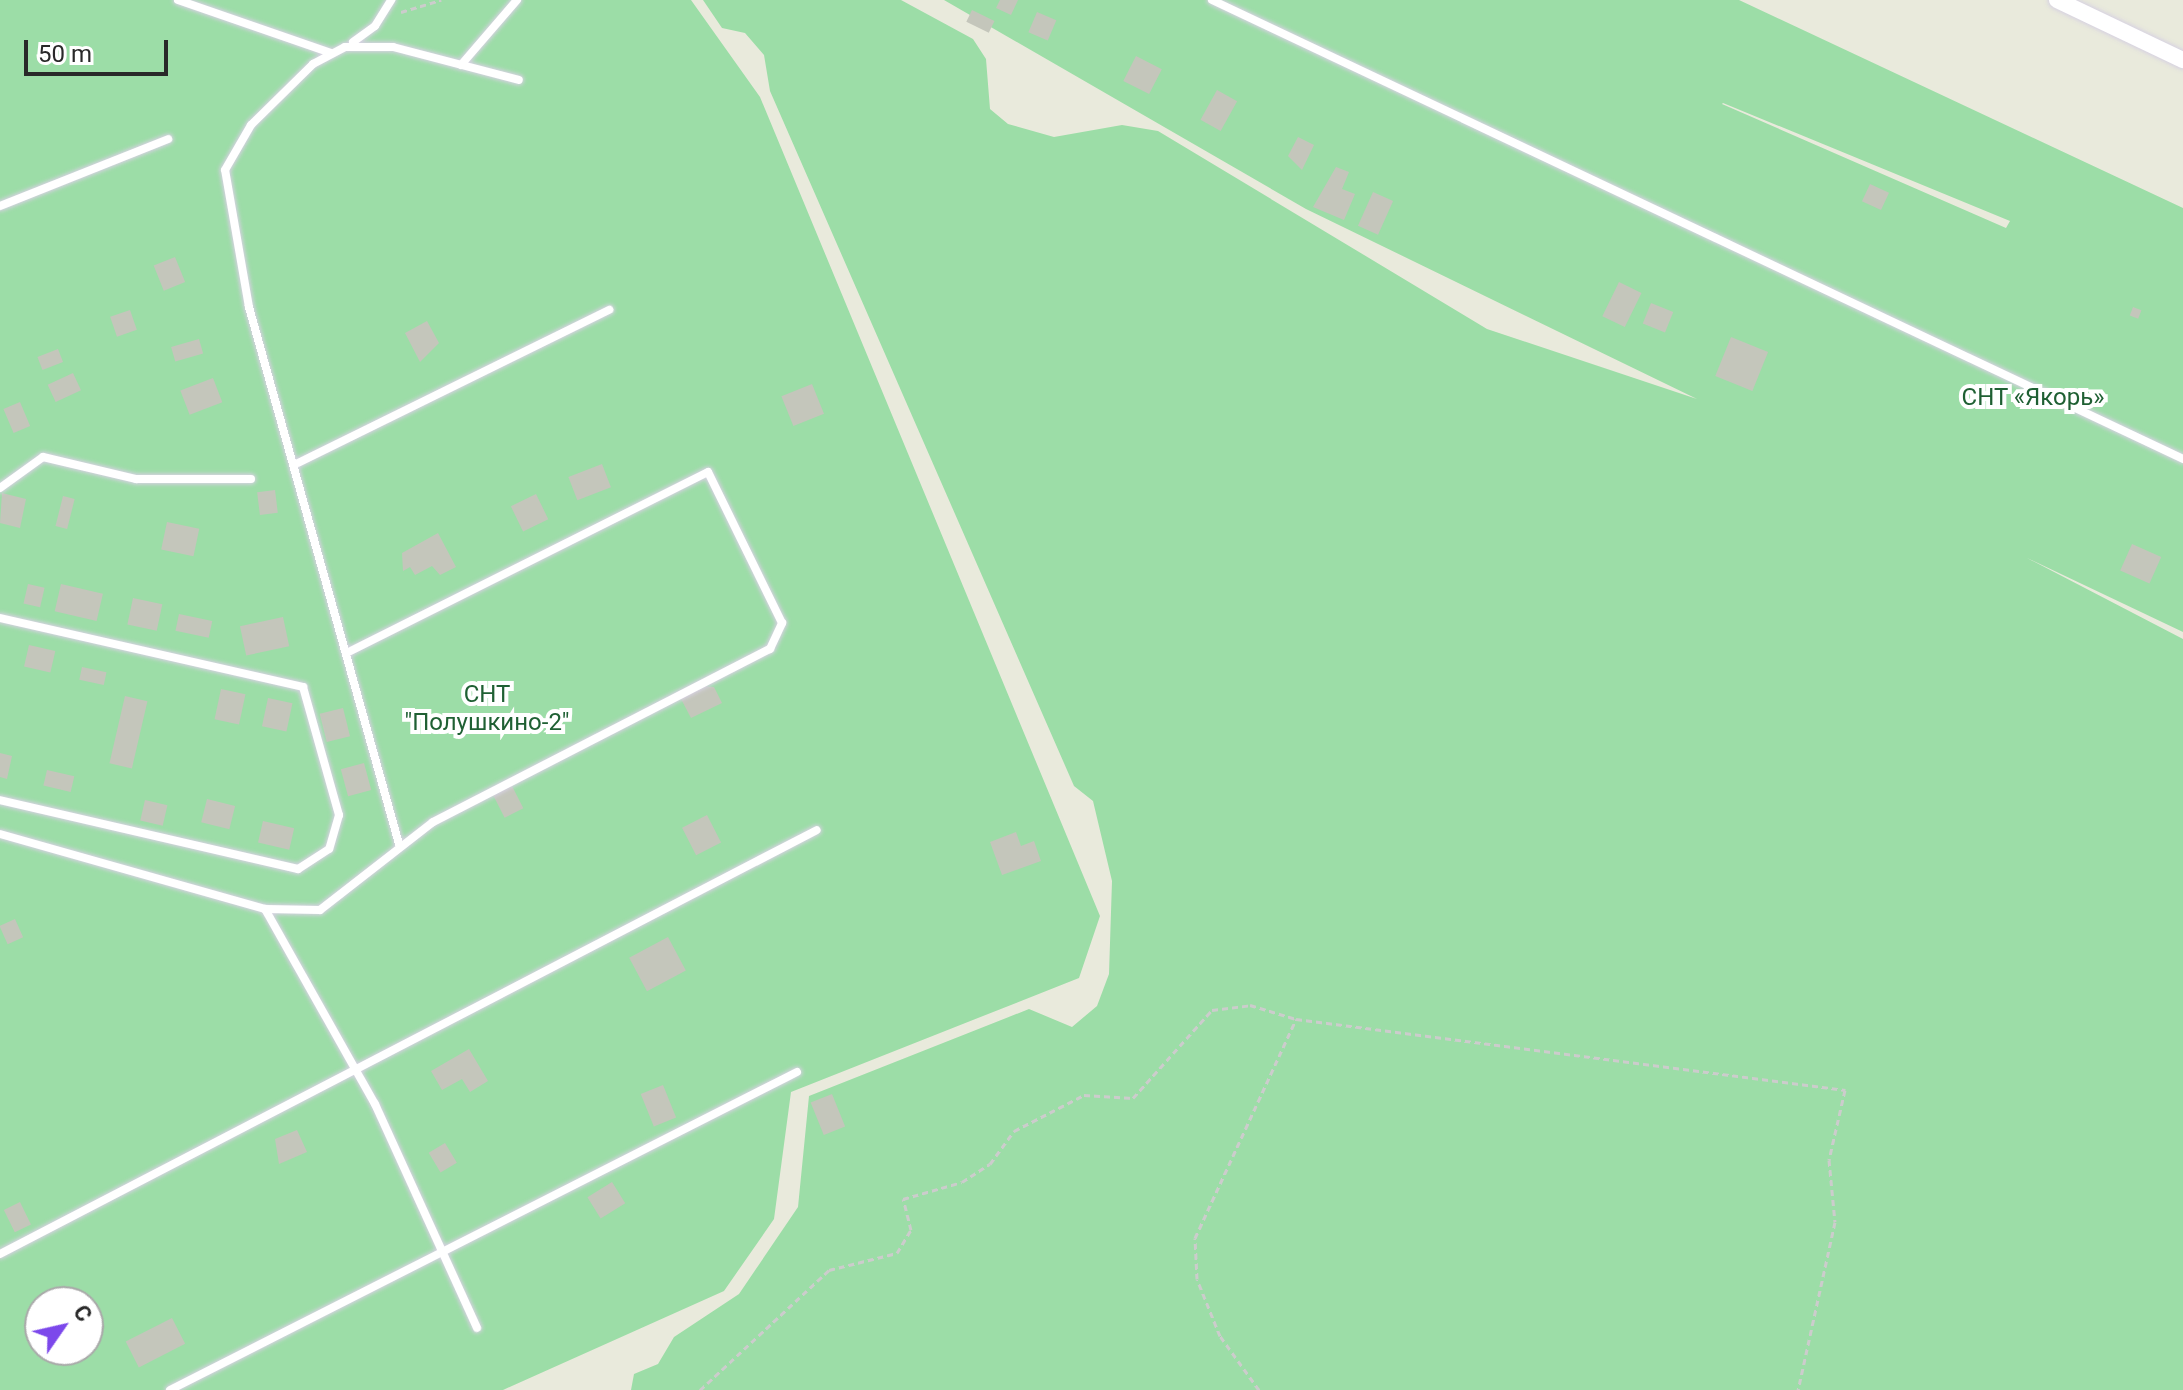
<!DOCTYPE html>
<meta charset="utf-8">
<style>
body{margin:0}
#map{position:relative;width:2183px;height:1390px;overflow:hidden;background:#e9eadc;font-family:Roboto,sans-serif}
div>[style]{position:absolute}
.green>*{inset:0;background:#9cdda7}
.building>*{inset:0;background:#c4c6bb;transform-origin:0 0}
.path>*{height:3px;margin-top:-1.5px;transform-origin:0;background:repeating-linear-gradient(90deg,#ccc 0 6px,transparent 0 10px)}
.roads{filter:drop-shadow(0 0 2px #d6d1e1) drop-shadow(0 0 2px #d6d1e1)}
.service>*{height:8px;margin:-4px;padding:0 4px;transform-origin:4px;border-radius:4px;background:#fff}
.minor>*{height:16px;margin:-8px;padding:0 8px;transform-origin:8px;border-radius:8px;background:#fff}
span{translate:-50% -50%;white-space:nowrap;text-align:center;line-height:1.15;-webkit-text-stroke:8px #fff;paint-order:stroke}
.park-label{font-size:24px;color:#1f6033}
.north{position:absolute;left:24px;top:1286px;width:80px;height:80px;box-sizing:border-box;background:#fff;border:2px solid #a9a9a9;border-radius:50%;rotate:56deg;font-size:22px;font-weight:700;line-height:32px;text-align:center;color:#292929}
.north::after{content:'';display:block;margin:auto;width:28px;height:36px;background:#7c48eb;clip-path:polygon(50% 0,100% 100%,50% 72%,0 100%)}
.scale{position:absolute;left:24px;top:40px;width:144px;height:36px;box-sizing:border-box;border:4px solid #292929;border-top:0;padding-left:10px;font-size:24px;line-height:28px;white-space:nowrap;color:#292929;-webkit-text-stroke:6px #fff;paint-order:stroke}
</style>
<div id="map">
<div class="green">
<i style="clip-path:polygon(evenodd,0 0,691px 0,760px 97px,1100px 916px,1079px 978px,791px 1092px,774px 1219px,724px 1291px,503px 1390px,0 1390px,0 0,40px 1302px,88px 1302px,88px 1350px,40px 1350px,40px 1302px)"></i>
<i style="clip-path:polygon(evenodd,703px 0,901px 0,973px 39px,986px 59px,990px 109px,1008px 124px,1054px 137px,1122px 125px,1158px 131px,1487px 329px,1697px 399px,1306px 209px,944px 0,1739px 0,2183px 208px,2183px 632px,2027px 558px,2183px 639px,2183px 1390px,631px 1390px,634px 1374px,658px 1364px,674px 1337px,739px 1294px,798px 1207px,809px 1096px,1029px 1009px,1072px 1027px,1097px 1006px,1109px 974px,1112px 881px,1093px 801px,1074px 786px,770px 91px,764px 55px,745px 33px,722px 28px,703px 0,1722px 104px,1723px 103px,2010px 221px,2006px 228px,1722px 104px)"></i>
</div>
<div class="building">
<i style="clip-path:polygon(1000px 0,1018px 0,1011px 15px,996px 8px)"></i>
<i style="left:972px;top:10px;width:25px;height:13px;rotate:26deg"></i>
<i style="left:1037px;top:12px;width:21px;height:22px;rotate:23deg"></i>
<i style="left:1136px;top:56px;width:29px;height:28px;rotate:27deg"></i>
<i style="left:1217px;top:90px;width:23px;height:34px;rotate:29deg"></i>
<i style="clip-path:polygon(1298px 137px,1314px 145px,1302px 170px,1288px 156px)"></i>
<i style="clip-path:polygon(1336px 167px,1349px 172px,1342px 189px,1355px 194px,1344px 220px,1313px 207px)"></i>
<i style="left:1870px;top:184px;width:21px;height:19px;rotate:25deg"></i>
<i style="left:1373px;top:192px;width:22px;height:37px;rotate:24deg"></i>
<i style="left:175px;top:257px;width:27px;height:23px;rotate:68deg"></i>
<i style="left:1619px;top:282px;width:25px;height:38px;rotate:26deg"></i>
<i style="left:1651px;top:303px;width:24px;height:22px;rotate:22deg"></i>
<i style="left:2133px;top:307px;width:9px;height:9px;rotate:21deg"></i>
<i style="left:130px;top:310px;width:21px;height:21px;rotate:71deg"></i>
<i style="clip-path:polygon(427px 321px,439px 343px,420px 362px,405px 333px)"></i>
<i style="left:1731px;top:337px;width:40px;height:42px;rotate:22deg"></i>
<i style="left:199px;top:339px;width:15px;height:29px;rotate:74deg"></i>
<i style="left:58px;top:349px;width:14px;height:22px;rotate:69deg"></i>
<i style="left:73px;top:373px;width:19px;height:28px;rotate:65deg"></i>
<i style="left:213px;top:378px;width:26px;height:35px;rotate:69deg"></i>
<i style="left:812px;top:384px;width:32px;height:33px;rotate:68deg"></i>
<i style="left:20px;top:402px;width:26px;height:18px;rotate:67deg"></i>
<i style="left:602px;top:464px;width:25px;height:36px;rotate:69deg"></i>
<i style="left:275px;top:490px;width:23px;height:18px;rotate:83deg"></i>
<i style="clip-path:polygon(2px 493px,26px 499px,20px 528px,0 523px)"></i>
<i style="left:536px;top:494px;width:28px;height:28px;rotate:64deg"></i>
<i style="left:63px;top:496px;width:12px;height:31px;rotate:14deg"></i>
<i style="left:167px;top:522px;width:33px;height:28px;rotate:12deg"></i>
<i style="clip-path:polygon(438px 533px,456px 567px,440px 575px,432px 566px,415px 575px,410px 567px,403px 571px,402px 553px)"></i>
<i style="left:2132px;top:544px;width:32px;height:29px;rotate:24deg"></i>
<i style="left:28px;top:584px;width:17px;height:20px;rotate:13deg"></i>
<i style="left:61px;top:584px;width:43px;height:28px;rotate:13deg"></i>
<i style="left:133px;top:598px;width:30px;height:27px;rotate:12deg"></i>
<i style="left:179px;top:614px;width:34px;height:17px;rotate:12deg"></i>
<i style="left:283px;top:617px;width:30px;height:44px;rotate:78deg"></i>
<i style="left:29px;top:645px;width:27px;height:22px;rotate:13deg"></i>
<i style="left:82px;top:667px;width:25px;height:13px;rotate:12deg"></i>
<i style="clip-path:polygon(702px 686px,714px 687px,722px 703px,691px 718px,680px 697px)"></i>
<i style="left:221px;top:689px;width:25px;height:31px;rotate:12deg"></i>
<i style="left:125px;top:696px;width:23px;height:69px;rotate:13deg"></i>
<i style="left:268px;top:698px;width:25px;height:29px;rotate:12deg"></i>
<i style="left:343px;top:708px;width:29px;height:24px;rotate:76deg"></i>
<i style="clip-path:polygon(0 753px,12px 756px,7px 779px,0 777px)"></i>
<i style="left:364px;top:763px;width:28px;height:24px;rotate:75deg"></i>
<i style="left:47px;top:770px;width:28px;height:16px;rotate:13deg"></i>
<i style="left:512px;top:786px;width:25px;height:21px;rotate:63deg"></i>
<i style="left:207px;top:799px;width:29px;height:24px;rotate:14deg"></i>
<i style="left:145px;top:800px;width:23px;height:21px;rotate:13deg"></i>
<i style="left:707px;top:815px;width:31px;height:28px;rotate:63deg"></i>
<i style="left:263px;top:821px;width:32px;height:22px;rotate:13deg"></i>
<i style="clip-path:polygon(1016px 832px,1021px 846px,1034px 841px,1041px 861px,1002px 875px,990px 842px)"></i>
<i style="left:15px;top:919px;width:20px;height:17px;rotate:66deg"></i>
<i style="left:668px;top:937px;width:38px;height:44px;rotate:62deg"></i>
<i style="clip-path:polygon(469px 1049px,488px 1081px,470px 1092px,462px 1079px,442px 1090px,431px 1071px)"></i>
<i style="left:663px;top:1085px;width:35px;height:24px;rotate:68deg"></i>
<i style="left:832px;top:1094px;width:35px;height:23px;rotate:68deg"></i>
<i style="clip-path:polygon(297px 1130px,307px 1152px,279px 1164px,275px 1139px)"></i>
<i style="left:445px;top:1143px;width:23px;height:19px;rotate:59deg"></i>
<i style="left:612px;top:1182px;width:25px;height:29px;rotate:58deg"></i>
<i style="left:20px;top:1202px;width:25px;height:18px;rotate:64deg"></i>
<i style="left:172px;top:1318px;width:29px;height:52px;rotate:63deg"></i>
</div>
<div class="path">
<i style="left:401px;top:12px;width:42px;rotate:-16.7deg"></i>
<i style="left:700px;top:1390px;width:176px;rotate:-42.9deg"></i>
<i style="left:829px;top:1270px;width:70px;rotate:-14deg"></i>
<i style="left:897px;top:1253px;width:27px;rotate:-59deg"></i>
<i style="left:911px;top:1230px;width:32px;rotate:-104deg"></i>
<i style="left:903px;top:1199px;width:61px;rotate:-16.1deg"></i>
<i style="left:962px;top:1182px;width:33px;rotate:-33deg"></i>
<i style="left:990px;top:1164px;width:41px;rotate:-54deg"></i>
<i style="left:1014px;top:1131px;width:79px;rotate:-27.2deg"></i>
<i style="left:1084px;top:1095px;width:49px;rotate:3.5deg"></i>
<i style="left:1133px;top:1098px;width:118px;rotate:-48.1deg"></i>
<i style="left:1212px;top:1010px;width:38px;rotate:-7deg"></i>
<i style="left:1250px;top:1005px;width:48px;rotate:16.9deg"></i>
<i style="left:1296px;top:1019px;width:554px;rotate:7.37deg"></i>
<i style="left:1845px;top:1090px;width:72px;rotate:102.9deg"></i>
<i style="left:1829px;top:1160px;width:62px;rotate:84.5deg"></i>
<i style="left:1835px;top:1222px;width:172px;rotate:102.4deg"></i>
<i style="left:1259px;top:1390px;width:67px;rotate:-125.8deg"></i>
<i style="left:1220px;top:1336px;width:61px;rotate:-112deg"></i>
<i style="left:1197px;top:1279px;width:41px;rotate:-92.8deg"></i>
<i style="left:1195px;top:1238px;width:241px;rotate:-65.2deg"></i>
</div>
<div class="roads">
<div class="service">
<i style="left:178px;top:0;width:162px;rotate:19.1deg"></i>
<i style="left:1212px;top:0;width:1074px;rotate:25.3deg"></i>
<i style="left:353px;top:42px;width:27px;rotate:-36deg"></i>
<i style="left:375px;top:26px;width:31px;rotate:-58deg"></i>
<i style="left:461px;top:65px;width:86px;rotate:-49.3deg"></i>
<i style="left:0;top:206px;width:181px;rotate:-21.7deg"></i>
<i style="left:298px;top:463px;width:347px;rotate:-26.2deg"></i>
<i style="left:0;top:488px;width:53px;rotate:-35.8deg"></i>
<i style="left:43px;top:457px;width:96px;rotate:13.3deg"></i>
<i style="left:136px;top:479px;width:115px"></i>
<i style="left:0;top:618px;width:311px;rotate:12.8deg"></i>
<i style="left:303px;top:687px;width:133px;rotate:74.3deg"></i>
<i style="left:339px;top:815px;width:35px;rotate:106deg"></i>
<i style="left:329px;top:849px;width:37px;rotate:147deg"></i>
<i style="left:298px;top:869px;width:306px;rotate:-167deg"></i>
<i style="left:0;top:834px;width:275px;rotate:15.8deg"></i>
<i style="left:265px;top:909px;width:55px;rotate:1deg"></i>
<i style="left:320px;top:910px;width:143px;rotate:-37.9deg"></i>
<i style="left:433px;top:822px;width:379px;rotate:-27.2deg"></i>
<i style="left:770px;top:649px;width:29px;rotate:-65deg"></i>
<i style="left:782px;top:623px;width:168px;rotate:-116.1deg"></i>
<i style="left:708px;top:472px;width:402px;rotate:153.4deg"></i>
<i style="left:399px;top:844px;width:558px;rotate:-105.61deg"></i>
<i style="left:249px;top:307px;width:139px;rotate:-99.9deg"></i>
<i style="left:225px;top:170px;width:52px;rotate:-60deg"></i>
<i style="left:251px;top:125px;width:87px;rotate:-44.5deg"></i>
<i style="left:313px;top:64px;width:36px;rotate:-28deg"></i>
<i style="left:345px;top:47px;width:48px"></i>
<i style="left:393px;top:47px;width:130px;rotate:14.7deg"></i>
<i style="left:265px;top:909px;width:224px;rotate:60.6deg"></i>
<i style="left:375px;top:1104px;width:246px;rotate:65.5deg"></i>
<i style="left:0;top:1254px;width:920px;rotate:-27.43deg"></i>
<i style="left:170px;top:1390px;width:703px;rotate:-26.89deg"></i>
</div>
<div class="minor">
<i style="left:2057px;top:0;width:140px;rotate:25.5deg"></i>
</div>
</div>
<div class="park-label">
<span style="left:2033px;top:398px">СНТ «Якорь»</span>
<span style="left:487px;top:709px">СНТ<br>"Полушкино-2"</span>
</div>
<div class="north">С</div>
<div class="scale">50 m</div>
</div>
